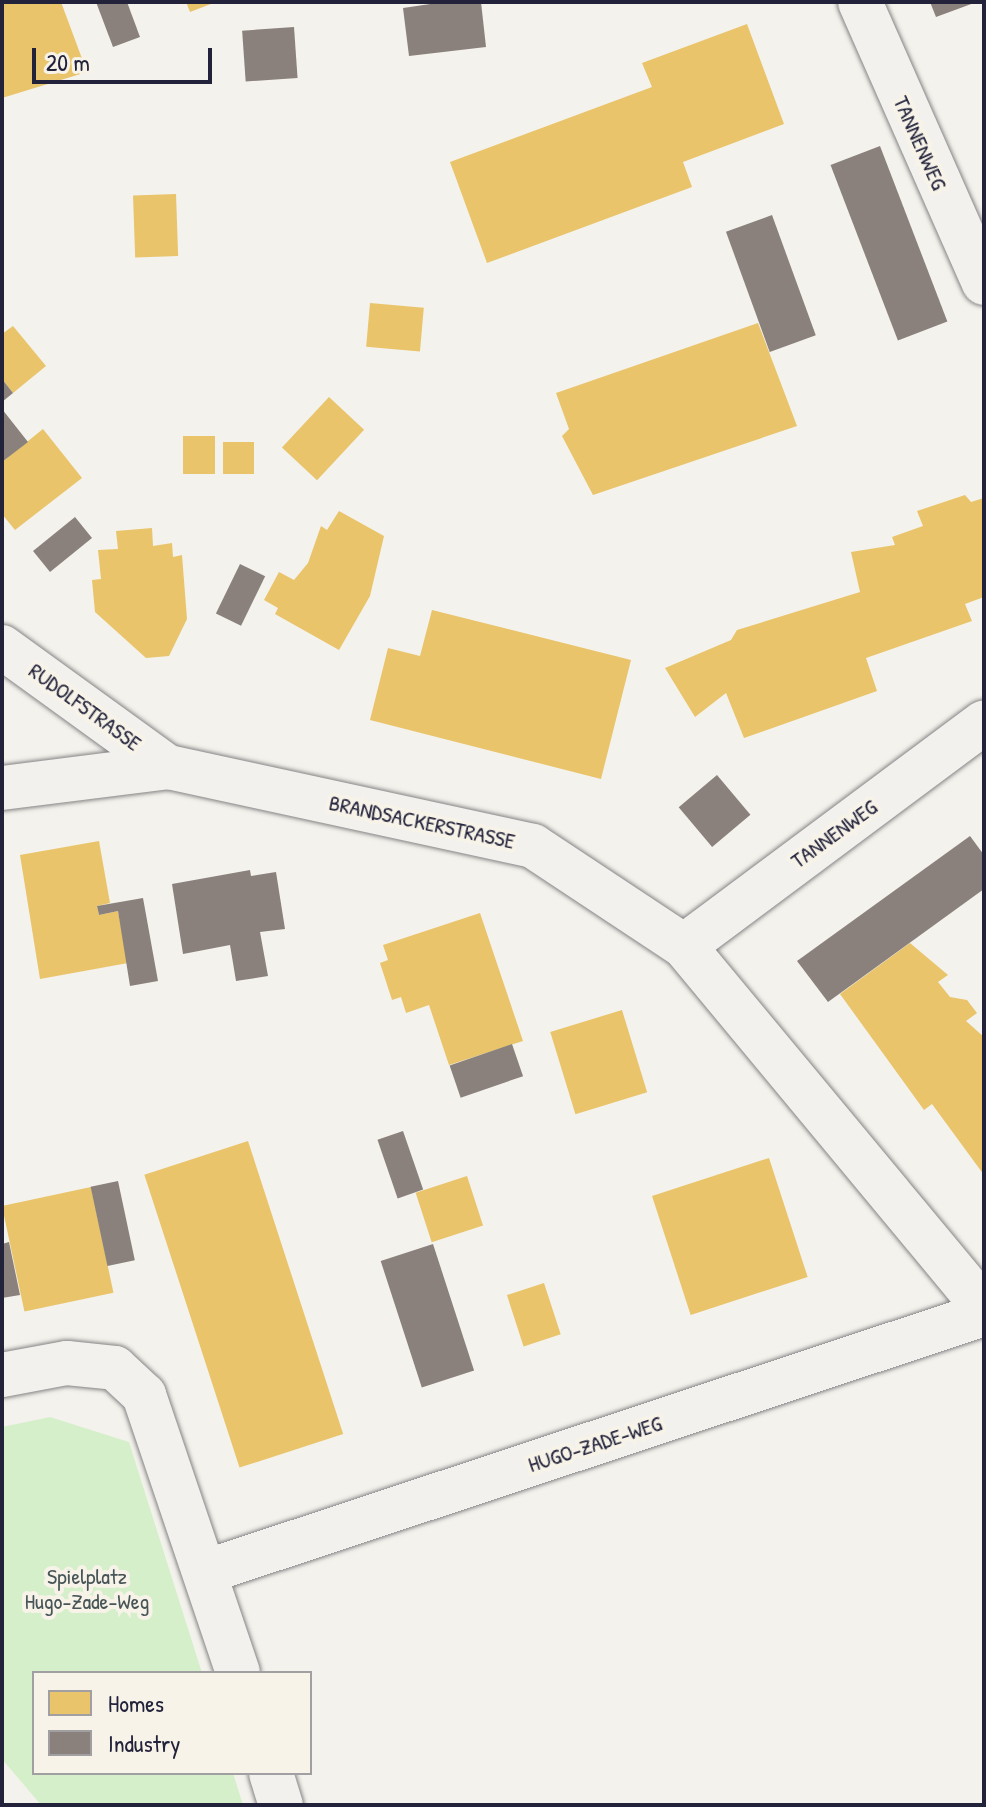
<!DOCTYPE html>
<style>
body{margin:0}
#map{position:relative;width:986px;height:1807px;overflow:hidden;background:#f4f2ec;font-family:"Patrick Hand",sans-serif}
div>[style]{position:absolute}
.green>*{inset:0;background:#d4efca}
.homes>*{inset:0;background:#e9c46a;transform-origin:0 0}
.industry>*{inset:0;background:#8a817c;transform-origin:0 0}
.roads{filter:drop-shadow(0 0 2px #858486) drop-shadow(0 0 2px #858486)}
.minor>*{height:44px;margin:-22px;padding:0 22px;transform-origin:22px;border-radius:22px;background:#f2f1ed}
span{translate:-50% -50%;white-space:nowrap;text-align:center;line-height:1.15;-webkit-text-stroke:8px #f7f3e8;paint-order:stroke}
.street-label{font-size:22px;color:#22223b}
.park-label{font-size:22px;color:#485558}
.frame{position:absolute;inset:0;border:4px solid #22223b;pointer-events:none}
.legend{position:absolute;left:32px;top:1671px;width:280px;height:104px;box-sizing:border-box;background:#f7f3e8;border:2px solid #a29fa3;margin:0;padding:10px 14px;list-style:none;font-size:24px;color:#22223b}
.legend li{display:flex;align-items:center;gap:16px;height:40px}
.legend b{width:40px;border:2px solid #a29fa3}
.scale{position:absolute;left:32px;top:48px;width:180px;height:36px;box-sizing:border-box;border:4px solid #22223b;border-top:0;padding-left:10px;font-size:24px;line-height:28px;white-space:nowrap;color:#22223b;-webkit-text-stroke:6px #f7f3e8;paint-order:stroke}
</style>
<div id="map">
<div class="green">
<i style="clip-path:polygon(50px 1417px,129px 1442px,202px 1673px,34px 1673px,34px 1773px,233px 1773px,243px 1805px,41px 1805px,2px 1759px,2px 1427px)"></i>
</div>
<div class="homes">
<i style="clip-path:polygon(2px 2px,61px 2px,87px 72px,2px 98px)"></i>
<i style="clip-path:polygon(186px 2px,216px 2px,190px 12px)"></i>
<i style="clip-path:polygon(747px 24px,784px 124px,683px 162px,692px 187px,487px 263px,450px 162px,652px 87px,642px 63px)"></i>
<i style="left:176px;top:194px;width:62px;height:43px;rotate:88deg"></i>
<i style="left:370px;top:303px;width:54px;height:44px;rotate:5deg"></i>
<i style="clip-path:polygon(758px 323px,797px 426px,593px 495px,562px 436px,569px 429px,556px 393px)"></i>
<i style="clip-path:polygon(13px 326px,46px 366px,13px 393px,2px 379px,2px 334px)"></i>
<i style="left:329px;top:397px;width:48px;height:69px;rotate:43deg"></i>
<i style="clip-path:polygon(43px 429px,82px 478px,15px 530px,2px 514px,2px 462px)"></i>
<i style="left:183px;top:436px;width:32px;height:38px"></i>
<i style="left:223px;top:442px;width:31px;height:32px"></i>
<i style="clip-path:polygon(965px 495px,971px 502px,984px 498px,984px 597px,965px 604px,972px 621px,866px 658px,877px 691px,744px 738px,726px 693px,695px 717px,665px 668px,731px 640px,737px 630px,860px 592px,851px 552px,895px 545px,892px 537px,923px 526px,917px 511px)"></i>
<i style="clip-path:polygon(339px 511px,384px 536px,370px 596px,339px 650px,275px 614px,278px 608px,264px 600px,279px 572px,294px 580px,308px 563px,321px 526px,327px 530px)"></i>
<i style="clip-path:polygon(152px 528px,153px 546px,172px 543px,173px 557px,182px 555px,187px 619px,169px 656px,146px 658px,95px 612px,92px 580px,101px 579px,98px 550px,118px 549px,116px 531px)"></i>
<i style="clip-path:polygon(432px 610px,631px 660px,601px 779px,370px 720px,388px 648px,420px 656px)"></i>
<i style="clip-path:polygon(99px 841px,110px 903px,97px 906px,99px 915px,118px 911px,128px 963px,40px 979px,20px 855px)"></i>
<i style="clip-path:polygon(480px 913px,523px 1041px,449px 1065px,429px 1005px,406px 1013px,401px 997px,392px 1000px,380px 963px,388px 960px,383px 945px)"></i>
<i style="clip-path:polygon(910px 943px,948px 975px,938px 982px,950px 997px,967px 1000px,977px 1013px,966px 1021px,984px 1037px,984px 1175px,932px 1104px,924px 1110px,840px 994px)"></i>
<i style="left:622px;top:1010px;width:86px;height:75px;rotate:73deg"></i>
<i style="left:248px;top:1141px;width:308px;height:109px;rotate:72deg"></i>
<i style="left:769px;top:1158px;width:125px;height:123px;rotate:72deg"></i>
<i style="left:467px;top:1176px;width:52px;height:54px;rotate:72deg"></i>
<i style="left:91px;top:1187px;width:108px;height:91px;rotate:78deg"></i>
<i style="left:544px;top:1283px;width:54px;height:39px;rotate:72deg"></i>
</div>
<div class="industry">
<i style="clip-path:polygon(96px 2px,127px 2px,140px 37px,113px 47px)"></i>
<i style="clip-path:polygon(444px 2px,481px 2px,486px 47px,409px 56px,403px 8px)"></i>
<i style="clip-path:polygon(930px 2px,974px 2px,974px 3px,936px 17px)"></i>
<i style="left:294px;top:27px;width:51px;height:52px;rotate:86deg"></i>
<i style="left:880px;top:146px;width:188px;height:53px;rotate:69deg"></i>
<i style="left:772px;top:215px;width:128px;height:49px;rotate:70deg"></i>
<i style="clip-path:polygon(2px 379px,13px 393px,2px 402px)"></i>
<i style="clip-path:polygon(2px 409px,28px 442px,2px 462px)"></i>
<i style="left:75px;top:517px;width:27px;height:54px;rotate:51deg"></i>
<i style="left:240px;top:564px;width:28px;height:55px;rotate:26deg"></i>
<i style="left:717px;top:775px;width:52px;height:50px;rotate:50deg"></i>
<i style="clip-path:polygon(970px 836px,984px 855px,984px 889px,828px 1002px,797px 961px)"></i>
<i style="clip-path:polygon(250px 870px,251px 876px,276px 872px,285px 929px,260px 932px,268px 976px,236px 981px,230px 945px,183px 954px,172px 884px)"></i>
<i style="clip-path:polygon(143px 898px,158px 981px,130px 986px,118px 911px,99px 915px,97px 906px)"></i>
<i style="left:512px;top:1044px;width:34px;height:66px;rotate:71deg"></i>
<i style="left:403px;top:1131px;width:62px;height:27px;rotate:71deg"></i>
<i style="left:118px;top:1181px;width:81px;height:28px;rotate:78deg"></i>
<i style="clip-path:polygon(9px 1242px,20px 1295px,2px 1298px,2px 1244px)"></i>
<i style="left:433px;top:1244px;width:133px;height:55px;rotate:72deg"></i>
</div>
<div class="roads">
<div class="minor">
<i style="left:860px;top:2px;width:307px;rotate:66.2deg"></i>
<i style="left:2px;top:647px;width:205px;rotate:35.9deg"></i>
<i style="left:2px;top:788px;width:167px;rotate:-7.2deg"></i>
<i style="left:168px;top:767px;width:373px;rotate:12.2deg"></i>
<i style="left:533px;top:846px;width:181px;rotate:33.5deg"></i>
<i style="left:684px;top:946px;width:469px;rotate:50.3deg"></i>
<i style="left:684px;top:946px;width:374px;rotate:-36.7deg"></i>
<i style="left:2px;top:1375px;width:66px;rotate:-10.5deg"></i>
<i style="left:67px;top:1363px;width:48px;rotate:5.9deg"></i>
<i style="left:115px;top:1368px;width:40px;rotate:43deg"></i>
<i style="left:144px;top:1395px;width:293px;rotate:71.3deg"></i>
<i style="left:205px;top:1572px;width:821px;rotate:-18.32deg"></i>
<i style="left:271px;top:1773px;width:34px;rotate:73deg"></i>
</div>
</div>
<div class="street-label">
<span style="left:920px;top:143px;rotate:66deg">TANNENWEG</span>
<span style="left:85px;top:707px;rotate:36deg">RUDOLFSTRASSE</span>
<span style="left:422px;top:822px;rotate:12deg">BRANDSACKERSTRASSE</span>
<span style="left:834px;top:834px;rotate:-36deg">TANNENWEG</span>
<span style="left:595px;top:1444px;rotate:-18deg">HUGO-ZADE-WEG</span>
</div>
<div class="park-label">
<span style="left:87px;top:1589px">Spielplatz<br>Hugo-Zade-Weg</span>
</div>
<div class="frame"></div>
<ul class="legend">
<li><b style="height:22px;background:#e9c46a"></b>Homes</li>
<li><b style="height:22px;background:#8a817c"></b>Industry</li>
</ul>
<div class="scale">20 m</div>
</div>
